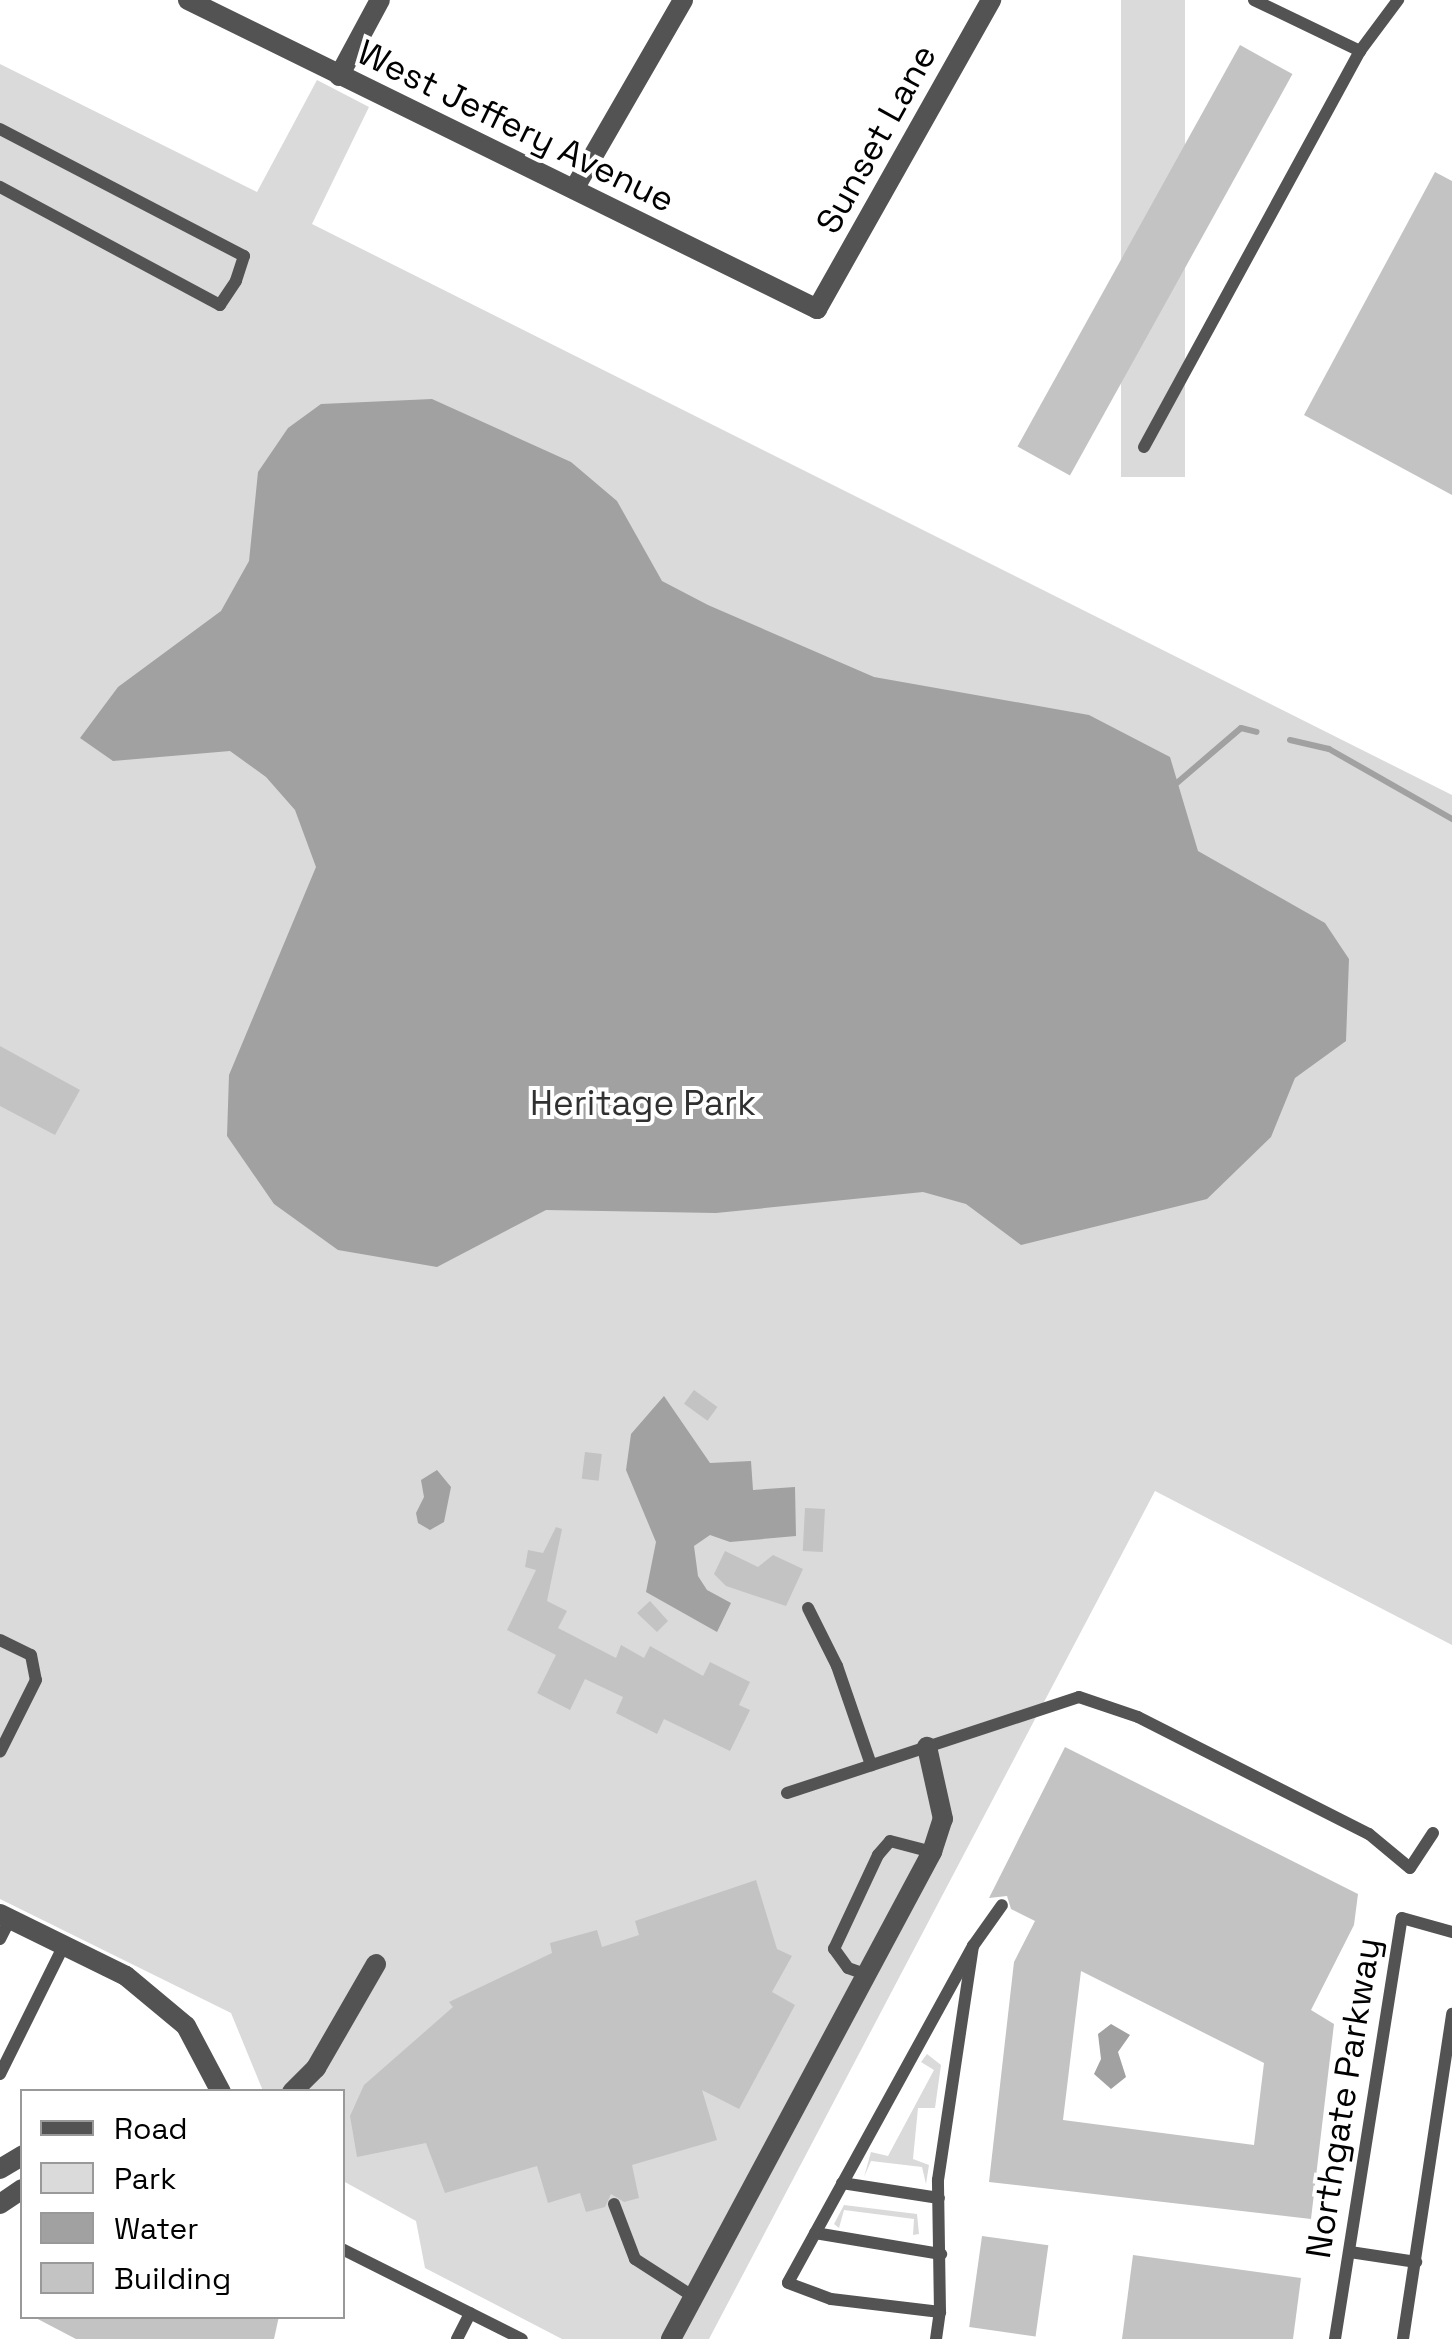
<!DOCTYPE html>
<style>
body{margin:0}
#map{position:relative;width:1452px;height:2339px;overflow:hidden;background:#fff;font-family:"Space Grotesk",sans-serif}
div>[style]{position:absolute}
.green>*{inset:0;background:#dadada;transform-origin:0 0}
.water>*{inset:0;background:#a1a1a1}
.stream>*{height:6px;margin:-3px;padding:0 3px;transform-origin:3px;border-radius:3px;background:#a1a1a1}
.building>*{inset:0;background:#c3c3c3;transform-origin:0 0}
.service>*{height:12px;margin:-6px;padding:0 6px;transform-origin:6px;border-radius:6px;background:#535353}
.minor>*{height:20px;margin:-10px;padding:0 10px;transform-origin:10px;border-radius:10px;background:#535353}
span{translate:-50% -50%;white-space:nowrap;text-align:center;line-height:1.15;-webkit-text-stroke:8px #fff;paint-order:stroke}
.street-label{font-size:35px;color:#000}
.park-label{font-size:35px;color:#313131}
.legend{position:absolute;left:20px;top:2089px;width:325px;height:230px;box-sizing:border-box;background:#fff;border:2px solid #999;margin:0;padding:12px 18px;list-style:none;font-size:30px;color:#000}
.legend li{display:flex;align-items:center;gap:20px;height:50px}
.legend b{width:50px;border:2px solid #999}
</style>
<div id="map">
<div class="green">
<i style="left:1121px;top:0;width:64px;height:477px"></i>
<i style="clip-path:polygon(0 64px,257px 192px,317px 80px,369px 107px,312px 224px,1452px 795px,1452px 1645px,1155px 1491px,709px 2339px,562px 2339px,425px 2268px,416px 2221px,343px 2181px,342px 2092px,263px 2091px,231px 2013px,0 1899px)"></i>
<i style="clip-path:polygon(927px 2054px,941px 2065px,935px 2108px,918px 2108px,913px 2159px,929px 2165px,926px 2184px,922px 2167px,871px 2161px,864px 2177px,871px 2152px,888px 2156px,934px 2070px,921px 2062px)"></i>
<i style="clip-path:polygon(844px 2205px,917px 2214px,919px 2234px,913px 2235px,914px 2219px,844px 2210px,839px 2228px,834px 2224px)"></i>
</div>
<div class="water">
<i style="clip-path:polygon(432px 399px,571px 462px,617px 501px,662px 581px,708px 605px,874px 677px,1089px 715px,1170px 757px,1198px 851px,1325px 923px,1349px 959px,1346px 1041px,1295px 1078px,1271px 1137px,1207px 1199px,1021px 1245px,966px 1204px,923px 1192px,716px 1213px,546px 1210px,437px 1267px,338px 1250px,274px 1204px,227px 1136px,229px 1075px,316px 867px,295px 810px,266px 777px,230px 751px,113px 761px,80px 738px,118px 687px,221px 611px,249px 561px,258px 472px,288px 428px,321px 404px)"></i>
<i style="clip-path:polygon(664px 1396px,710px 1463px,751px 1461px,753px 1490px,795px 1487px,796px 1536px,730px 1542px,710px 1535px,694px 1546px,698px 1576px,707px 1590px,731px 1603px,717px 1632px,646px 1592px,656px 1542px,626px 1470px,631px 1434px)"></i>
<i style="clip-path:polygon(437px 1470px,451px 1487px,444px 1522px,430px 1530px,418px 1523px,416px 1513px,424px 1497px,421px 1480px)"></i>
<i style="clip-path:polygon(1111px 2024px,1130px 2035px,1118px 2052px,1126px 2077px,1111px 2089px,1094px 2074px,1101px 2059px,1098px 2034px)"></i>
</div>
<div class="stream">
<i style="left:1290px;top:740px;width:40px;rotate:13deg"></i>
<i style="left:1329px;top:749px;width:142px;rotate:29.6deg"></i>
<i style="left:1171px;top:788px;width:92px;rotate:-40.6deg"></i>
<i style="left:1241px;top:728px;width:16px;rotate:14deg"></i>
</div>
<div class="building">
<i style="left:1240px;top:45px;width:60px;height:459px;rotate:29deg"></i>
<i style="clip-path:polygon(1435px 172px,1452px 181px,1452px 495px,1304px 415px)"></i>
<i style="clip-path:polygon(0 1046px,80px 1090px,55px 1135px,0 1106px)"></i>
<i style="left:694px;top:1390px;width:29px;height:17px;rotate:36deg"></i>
<i style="left:585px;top:1452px;width:17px;height:27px;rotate:7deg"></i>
<i style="left:805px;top:1508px;width:20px;height:43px;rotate:3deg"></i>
<i style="clip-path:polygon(556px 1527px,562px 1529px,547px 1601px,567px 1611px,558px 1628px,616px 1658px,621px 1645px,644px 1658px,650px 1646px,703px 1676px,710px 1662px,750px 1682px,739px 1705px,750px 1710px,730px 1751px,664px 1719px,657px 1734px,616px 1713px,623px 1697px,585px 1679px,570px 1710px,537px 1693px,556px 1655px,507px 1630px,536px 1570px,525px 1567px,528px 1550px,543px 1553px)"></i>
<i style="clip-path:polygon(725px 1551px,758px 1567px,773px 1555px,803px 1569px,786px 1606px,726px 1586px,714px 1574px)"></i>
<i style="clip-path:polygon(650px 1601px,668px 1621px,657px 1632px,637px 1613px)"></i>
<i style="clip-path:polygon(evenodd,1065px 1747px,1358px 1894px,1354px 1925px,1311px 2010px,1334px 2024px,1311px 2219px,989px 2182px,1014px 1962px,1035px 1921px,1011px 1909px,1007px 1896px,989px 1898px,1065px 1747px,1081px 1971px,1264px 2063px,1254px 2145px,1063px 2120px,1081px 1971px)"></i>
<i style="clip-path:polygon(756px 1880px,777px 1949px,792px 1956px,772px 1992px,795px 2005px,739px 2109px,702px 2090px,717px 2140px,632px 2165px,639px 2198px,624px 2202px,611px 2194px,605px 2207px,586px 2212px,580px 2193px,548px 2203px,537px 2166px,445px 2193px,426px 2143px,357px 2157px,350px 2116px,364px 2085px,453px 2007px,449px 2002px,552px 1953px,550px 1943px,597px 1930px,602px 1947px,639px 1935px,635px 1921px)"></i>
<i style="left:982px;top:2236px;width:67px;height:92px;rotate:8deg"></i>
<i style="clip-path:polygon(1133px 2255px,1301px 2278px,1293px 2339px,1122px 2339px)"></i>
<i style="clip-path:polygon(32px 2316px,279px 2316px,274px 2339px,76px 2339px)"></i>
</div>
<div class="service">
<i style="left:1254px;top:0;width:118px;rotate:25.7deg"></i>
<i style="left:1360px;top:51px;width:64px;rotate:-53.3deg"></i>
<i style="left:0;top:129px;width:275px;rotate:27.5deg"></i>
<i style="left:244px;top:256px;width:26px;rotate:108deg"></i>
<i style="left:236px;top:281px;width:29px;rotate:124deg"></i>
<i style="left:220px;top:305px;width:250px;rotate:-151.8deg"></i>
<i style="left:1144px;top:447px;width:451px;rotate:-61.4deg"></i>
<i style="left:808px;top:1608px;width:65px;rotate:63.4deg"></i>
<i style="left:837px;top:1666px;width:105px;rotate:71deg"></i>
<i style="left:0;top:1640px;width:34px;rotate:26deg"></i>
<i style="left:31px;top:1655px;width:25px;rotate:79deg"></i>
<i style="left:36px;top:1680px;width:80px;rotate:116.6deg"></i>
<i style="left:787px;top:1793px;width:307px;rotate:-18.2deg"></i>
<i style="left:1079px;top:1697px;width:62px;rotate:18.7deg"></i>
<i style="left:1138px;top:1717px;width:259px;rotate:26.9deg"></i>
<i style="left:1369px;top:1834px;width:53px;rotate:39.7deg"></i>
<i style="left:1410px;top:1868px;width:42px;rotate:-56.7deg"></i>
<i style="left:0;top:1939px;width:22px;rotate:-63deg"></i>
<i style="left:973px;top:1946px;width:50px;rotate:-54.7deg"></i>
<i style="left:868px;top:1975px;width:21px;rotate:-161deg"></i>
<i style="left:848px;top:1968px;width:24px;rotate:-126deg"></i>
<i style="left:834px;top:1949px;width:104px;rotate:-64.9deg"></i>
<i style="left:878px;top:1855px;width:18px;rotate:-49deg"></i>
<i style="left:890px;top:1841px;width:43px;rotate:14.7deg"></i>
<i style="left:0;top:2074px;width:144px;rotate:-63.6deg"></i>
<i style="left:842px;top:2183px;width:98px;rotate:8.8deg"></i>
<i style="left:614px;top:2204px;width:59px;rotate:69.1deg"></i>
<i style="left:635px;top:2259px;width:70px;rotate:32.8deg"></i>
<i style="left:815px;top:2233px;width:128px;rotate:9.5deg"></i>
<i style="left:342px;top:2249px;width:201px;rotate:26.6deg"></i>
<i style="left:1350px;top:2252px;width:67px;rotate:8.6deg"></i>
<i style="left:457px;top:2339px;width:29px;rotate:-63deg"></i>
<i style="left:936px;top:2339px;width:27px;rotate:-82deg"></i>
<i style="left:940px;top:2312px;width:132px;rotate:-90.9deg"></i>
<i style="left:938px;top:2180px;width:237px;rotate:-81.5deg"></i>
<i style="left:973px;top:1946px;width:384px;rotate:118.8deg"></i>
<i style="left:788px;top:2283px;width:46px;rotate:20.4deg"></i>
<i style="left:831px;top:2299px;width:110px;rotate:6.8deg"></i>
<i style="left:1335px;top:2339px;width:426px;rotate:-81deg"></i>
<i style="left:1402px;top:1918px;width:52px;rotate:15.6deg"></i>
<i style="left:1403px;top:2339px;width:329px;rotate:-81.4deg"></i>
</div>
<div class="minor">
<i style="left:188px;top:0;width:701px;rotate:26.16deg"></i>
<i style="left:817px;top:309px;width:355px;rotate:-60.6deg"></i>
<i style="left:339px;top:76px;width:86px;rotate:-61.7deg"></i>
<i style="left:574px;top:189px;width:218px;rotate:-60deg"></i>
<i style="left:0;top:1914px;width:140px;rotate:26.2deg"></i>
<i style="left:126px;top:1976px;width:78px;rotate:39.8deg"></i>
<i style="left:186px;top:2026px;width:75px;rotate:62.1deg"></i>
<i style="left:292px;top:2092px;width:34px;rotate:-45deg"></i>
<i style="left:316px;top:2068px;width:120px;rotate:-60deg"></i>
<i style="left:0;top:2169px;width:26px;rotate:-31deg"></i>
<i style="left:0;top:2204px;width:27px;rotate:-34deg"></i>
<i style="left:671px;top:2339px;width:553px;rotate:-61.81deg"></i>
<i style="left:932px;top:1852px;width:35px;rotate:-72deg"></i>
<i style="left:943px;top:1819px;width:74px;rotate:-102.5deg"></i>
</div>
<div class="street-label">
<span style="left:516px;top:126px;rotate:26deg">West Jeffery Avenue</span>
<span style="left:876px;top:139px;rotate:-61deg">Sunset Lane</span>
<span style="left:1343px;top:2098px;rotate:-81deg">Northgate Parkway</span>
</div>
<div class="park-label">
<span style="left:643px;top:1103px">Heritage Park</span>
</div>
<ul class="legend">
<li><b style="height:12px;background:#535353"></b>Road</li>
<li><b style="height:28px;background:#dadada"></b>Park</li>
<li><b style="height:28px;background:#a1a1a1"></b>Water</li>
<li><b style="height:28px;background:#c3c3c3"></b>Building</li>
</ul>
</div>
